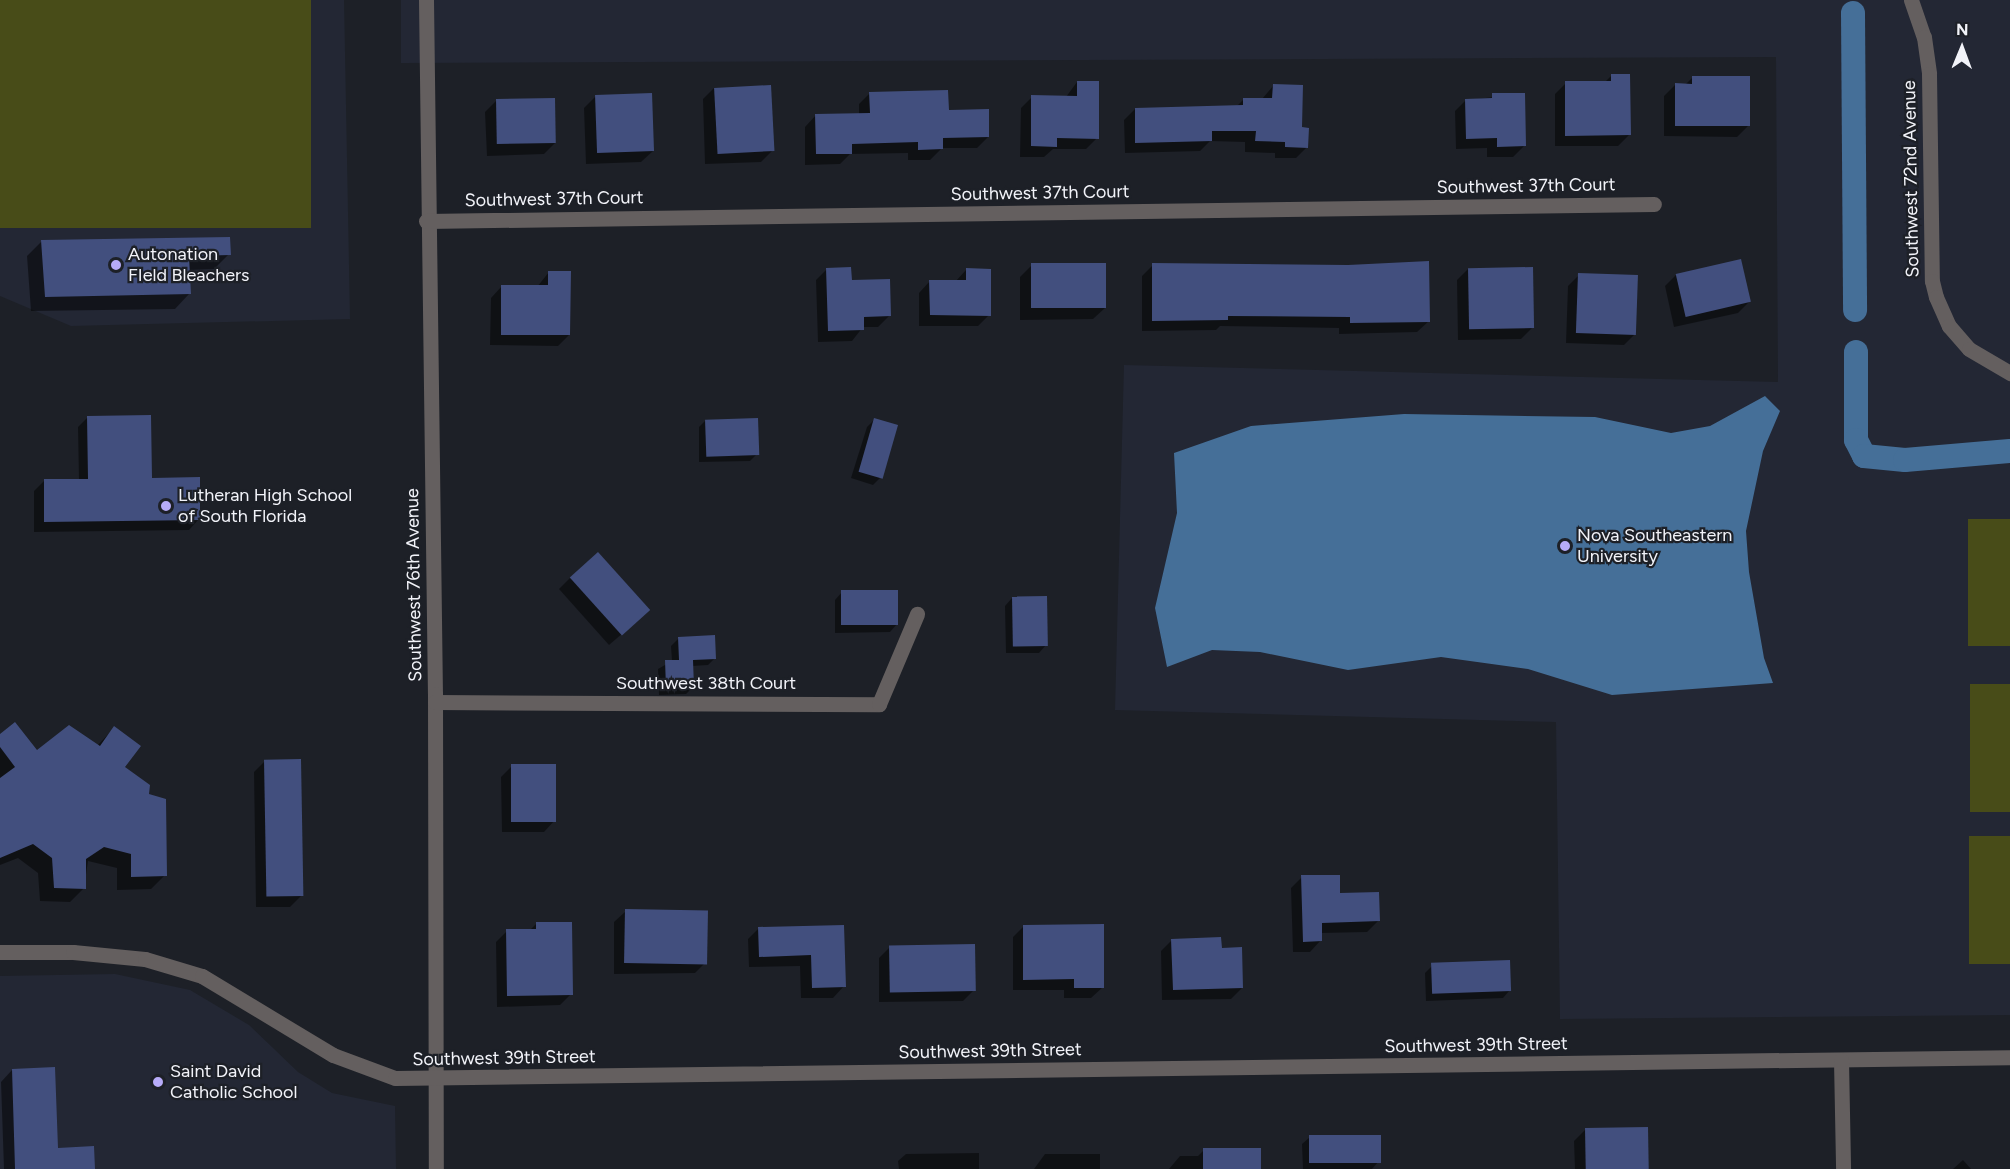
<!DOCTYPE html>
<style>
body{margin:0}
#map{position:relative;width:2010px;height:1169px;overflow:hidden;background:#1d2027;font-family:Figtree,sans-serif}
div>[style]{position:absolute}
.built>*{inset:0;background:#232734}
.green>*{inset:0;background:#484c18;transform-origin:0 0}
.water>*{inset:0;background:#456f98}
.shadow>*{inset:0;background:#0007}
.canal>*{height:24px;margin:-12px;padding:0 12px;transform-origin:12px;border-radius:12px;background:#456f98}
.building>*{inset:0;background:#424f7e;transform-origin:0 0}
.minor>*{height:15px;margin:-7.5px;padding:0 7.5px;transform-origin:7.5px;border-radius:7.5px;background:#645f5f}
.dots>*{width:16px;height:16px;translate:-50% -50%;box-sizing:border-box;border:3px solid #1d2027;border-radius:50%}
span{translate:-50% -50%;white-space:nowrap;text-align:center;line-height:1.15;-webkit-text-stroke:4.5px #1d2027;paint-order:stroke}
.street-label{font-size:18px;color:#f2f3f9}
.poi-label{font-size:18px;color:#f2f3f9}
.left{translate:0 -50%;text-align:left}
.north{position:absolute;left:1932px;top:18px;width:60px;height:60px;-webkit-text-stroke:4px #1d2027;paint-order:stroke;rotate:1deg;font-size:16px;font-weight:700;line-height:24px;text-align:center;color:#f2f3f9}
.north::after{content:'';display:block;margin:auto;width:21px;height:27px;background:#f2f3f9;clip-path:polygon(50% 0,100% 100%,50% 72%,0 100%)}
</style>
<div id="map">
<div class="built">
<i style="clip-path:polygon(0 0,344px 0,350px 319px,71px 326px,0 296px)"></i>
<i style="clip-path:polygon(401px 0,2010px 0,2010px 1015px,1560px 1019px,1556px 722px,1115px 710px,1124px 365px,1778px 382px,1776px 57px,401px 63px)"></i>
<i style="clip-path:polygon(115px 974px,190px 990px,249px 1025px,298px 1072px,332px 1093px,395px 1106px,396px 1169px,0 1169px,0 976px)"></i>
</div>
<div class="green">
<i style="left:0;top:0;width:311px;height:228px"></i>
<i style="left:2010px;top:519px;width:127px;height:42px;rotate:90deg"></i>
<i style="left:2010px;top:684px;width:128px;height:40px;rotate:90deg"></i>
<i style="left:2010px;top:836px;width:128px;height:41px;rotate:90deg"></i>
</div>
<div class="water">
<i style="clip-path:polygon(1765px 396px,1780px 411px,1763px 451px,1746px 531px,1749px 572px,1764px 658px,1773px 683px,1612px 695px,1528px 669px,1441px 657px,1348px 670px,1260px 652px,1212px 650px,1167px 667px,1155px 608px,1177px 513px,1174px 453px,1251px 426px,1404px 414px,1595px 417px,1671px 433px,1710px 426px)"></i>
</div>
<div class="shadow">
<i style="clip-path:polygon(1611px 76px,1629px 135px,1618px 146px,1555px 146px,1555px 94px,1566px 83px,1605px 82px)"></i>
<i style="clip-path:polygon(1693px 77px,1748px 126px,1737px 137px,1664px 136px,1664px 96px,1675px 85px,1685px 85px)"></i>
<i style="clip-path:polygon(1077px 82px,1097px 138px,1086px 149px,1053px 149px,1044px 157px,1020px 157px,1021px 108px,1032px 97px,1066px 97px)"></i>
<i style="clip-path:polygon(1273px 86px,1301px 129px,1307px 147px,1296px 158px,1275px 158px,1275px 153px,1245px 152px,1245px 142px,1210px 141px,1200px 151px,1125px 153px,1124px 120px,1135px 109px,1236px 107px,1244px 99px,1262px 99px)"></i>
<i style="clip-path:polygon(714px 88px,772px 151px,761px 162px,705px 164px,703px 99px)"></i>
<i style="clip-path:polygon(870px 93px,947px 111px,988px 137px,977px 148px,942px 148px,930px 160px,908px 160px,908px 153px,850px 154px,840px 164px,805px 165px,805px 127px,816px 115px,859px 115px,859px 104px)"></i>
<i style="clip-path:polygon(1524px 94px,1524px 146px,1513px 157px,1487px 157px,1487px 148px,1456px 149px,1455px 111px,1466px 100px)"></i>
<i style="clip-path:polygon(595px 97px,653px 151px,641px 162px,586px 164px,584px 108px)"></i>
<i style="clip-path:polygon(496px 101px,555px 143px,544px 154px,487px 156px,485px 112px)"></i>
<i style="clip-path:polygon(42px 241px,229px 254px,214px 269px,188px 270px,189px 294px,175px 309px,31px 311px,27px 256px)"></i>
<i style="clip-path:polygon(1153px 265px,1429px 321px,1417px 332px,1339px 334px,1339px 328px,1220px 326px,1216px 330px,1142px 331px,1142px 276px)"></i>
<i style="clip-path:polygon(1031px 266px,1105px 308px,1093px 319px,1020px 320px,1020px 277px)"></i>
<i style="clip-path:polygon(827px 269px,850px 282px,889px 316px,878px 327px,863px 327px,852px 341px,818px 342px,816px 280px)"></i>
<i style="clip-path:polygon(1468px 269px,1532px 328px,1521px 339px,1458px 340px,1457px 280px)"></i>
<i style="clip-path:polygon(966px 270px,989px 315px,978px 326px,919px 326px,919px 293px,930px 281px,955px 282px)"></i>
<i style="clip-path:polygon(549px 272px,569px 335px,558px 346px,490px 345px,491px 298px,502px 286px,537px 287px)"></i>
<i style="clip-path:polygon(1579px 275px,1635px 334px,1624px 345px,1566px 343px,1568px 286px)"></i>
<i style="clip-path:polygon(1676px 275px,1749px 302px,1738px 313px,1674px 327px,1665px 286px)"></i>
<i style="clip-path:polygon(88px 417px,150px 479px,199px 519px,189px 530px,34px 532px,34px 491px,44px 481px,79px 480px,78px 427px)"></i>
<i style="clip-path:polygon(706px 420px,757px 454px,750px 461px,699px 462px,699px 427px)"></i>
<i style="clip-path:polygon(874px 420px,880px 478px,873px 485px,851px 478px,867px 427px)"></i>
<i style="clip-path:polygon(570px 578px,637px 621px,609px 645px,559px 589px)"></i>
<i style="clip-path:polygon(842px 592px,897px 624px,890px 632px,835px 633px,835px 600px)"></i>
<i style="clip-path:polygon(1012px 598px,1046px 645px,1039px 653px,1006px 653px,1005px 606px)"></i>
<i style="clip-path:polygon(679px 638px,715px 658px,708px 665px,692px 666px,693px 687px,686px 694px,659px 695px,658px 669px,672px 661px,671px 646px)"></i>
<i style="clip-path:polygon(114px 728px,123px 767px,148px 795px,165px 875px,151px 889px,117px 890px,117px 868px,88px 861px,84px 888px,70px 902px,40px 901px,38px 873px,18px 858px,0 865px,0 736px,36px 752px,97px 746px)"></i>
<i style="clip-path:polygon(265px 761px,301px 896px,290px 907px,256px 907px,254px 772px)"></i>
<i style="clip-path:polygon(512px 766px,555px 820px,544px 832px,502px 832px,501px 777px)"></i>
<i style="clip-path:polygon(1302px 877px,1339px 895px,1378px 921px,1367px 932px,1321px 933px,1321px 940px,1310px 952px,1293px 952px,1291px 888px)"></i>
<i style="clip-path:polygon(626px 911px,706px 962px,695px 973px,614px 974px,614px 922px)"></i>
<i style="clip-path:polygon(537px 923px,571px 994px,560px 1005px,497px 1007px,496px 942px,507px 931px,530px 930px)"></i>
<i style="clip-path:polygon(842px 926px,844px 986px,833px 998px,801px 998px,800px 966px,749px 967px,748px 939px,759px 928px)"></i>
<i style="clip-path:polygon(1024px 926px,1103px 987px,1091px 998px,1064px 998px,1064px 990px,1013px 990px,1013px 937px)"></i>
<i style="clip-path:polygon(1172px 940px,1220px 949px,1242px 988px,1231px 999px,1162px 1000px,1161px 951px)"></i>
<i style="clip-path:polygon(890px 947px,974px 990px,963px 1001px,879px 1002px,879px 958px)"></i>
<i style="clip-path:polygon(1432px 966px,1510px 990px,1503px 998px,1426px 1001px,1425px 973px)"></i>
<i style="clip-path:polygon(12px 1070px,56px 1149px,93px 1169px,4px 1169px,1px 1082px)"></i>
<i style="clip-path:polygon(1585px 1130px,1647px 1169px,1575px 1169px,1574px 1141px)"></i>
<i style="clip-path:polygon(1310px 1137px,1379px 1161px,1372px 1169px,1303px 1169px,1302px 1144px)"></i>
<i style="clip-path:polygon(1204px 1150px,1260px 1169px,1169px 1169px,1180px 1156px,1198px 1156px)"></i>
<i style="clip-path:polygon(979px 1153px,979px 1169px,899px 1169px,898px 1161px,906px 1154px)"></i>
<i style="clip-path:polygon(1045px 1154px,1100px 1154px,1100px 1169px,1034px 1169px)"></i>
<i style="clip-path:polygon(1963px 1160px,1971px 1169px,1953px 1169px)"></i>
</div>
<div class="canal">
<i style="left:1853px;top:13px;width:297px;rotate:89.6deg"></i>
<i style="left:1856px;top:352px;width:88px;rotate:90deg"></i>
<i style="left:1856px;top:440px;width:18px;rotate:63deg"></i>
<i style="left:1864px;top:456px;width:41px;rotate:5.6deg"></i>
<i style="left:1905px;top:460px;width:105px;rotate:-4.9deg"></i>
</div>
<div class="building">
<i style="clip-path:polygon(1611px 74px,1630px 74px,1631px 135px,1565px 136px,1565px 81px,1611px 81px)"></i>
<i style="clip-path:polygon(1692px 76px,1750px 76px,1750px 126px,1675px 126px,1675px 83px,1692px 84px)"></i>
<i style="clip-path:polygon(1077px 81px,1099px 81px,1099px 139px,1057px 138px,1057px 147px,1031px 146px,1031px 95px,1077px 96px)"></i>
<i style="clip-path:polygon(1273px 84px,1303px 85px,1302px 127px,1309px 128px,1308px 148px,1285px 147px,1285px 142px,1255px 141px,1256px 131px,1212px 131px,1212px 141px,1135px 143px,1135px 108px,1243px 105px,1243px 98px,1272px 98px)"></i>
<i style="left:771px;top:85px;width:66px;height:57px;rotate:87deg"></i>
<i style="clip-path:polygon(948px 90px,949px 110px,989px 109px,989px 137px,943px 138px,943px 149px,918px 150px,918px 142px,852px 144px,852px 154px,816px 154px,815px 114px,870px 113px,869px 92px)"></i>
<i style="left:652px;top:93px;width:58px;height:57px;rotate:88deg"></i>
<i style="clip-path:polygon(1492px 93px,1525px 93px,1526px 146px,1497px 147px,1497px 138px,1466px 139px,1465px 99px,1492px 98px)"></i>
<i style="left:555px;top:98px;width:45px;height:59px;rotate:89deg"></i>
<i style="clip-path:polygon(230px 237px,231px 255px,189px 256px,191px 294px,45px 297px,41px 240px)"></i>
<i style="left:1741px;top:259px;width:44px;height:67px;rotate:77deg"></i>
<i style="clip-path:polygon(1429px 261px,1430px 322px,1350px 323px,1350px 317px,1228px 316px,1228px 320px,1152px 321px,1152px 263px,1348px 265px)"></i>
<i style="left:1106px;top:263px;width:45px;height:75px;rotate:90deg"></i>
<i style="clip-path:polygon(851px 267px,852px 280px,890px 279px,891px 316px,864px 317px,864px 330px,828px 331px,826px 268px)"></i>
<i style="left:1533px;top:267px;width:61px;height:65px;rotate:89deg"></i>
<i style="clip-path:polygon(966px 268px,991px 269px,991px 316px,930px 315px,929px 280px,966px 280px)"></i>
<i style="clip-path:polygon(548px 271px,571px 271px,570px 335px,501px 335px,501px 285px,548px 285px)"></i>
<i style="left:1578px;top:273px;width:60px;height:60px;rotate:2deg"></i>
<i style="clip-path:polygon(151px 415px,152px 478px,200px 477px,200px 520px,44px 522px,44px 479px,88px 479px,87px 416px)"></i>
<i style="left:758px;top:418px;width:37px;height:53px;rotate:88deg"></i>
<i style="left:874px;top:418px;width:25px;height:56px;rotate:16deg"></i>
<i style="left:598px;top:552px;width:78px;height:38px;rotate:48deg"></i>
<i style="left:898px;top:590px;width:35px;height:57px;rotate:90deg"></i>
<i style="left:1047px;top:596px;width:50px;height:35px;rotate:89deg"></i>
<i style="clip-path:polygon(715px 635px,716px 659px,693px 660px,694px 687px,666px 688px,665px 660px,679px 660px,678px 637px)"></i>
<i style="clip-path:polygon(15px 722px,37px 750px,69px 725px,100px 746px,114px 726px,141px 746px,125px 767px,150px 785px,149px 794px,166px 799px,167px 876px,131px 877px,131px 854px,104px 847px,86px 859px,86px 889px,54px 888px,52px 858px,33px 844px,0 858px,0 778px,15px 767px,0 747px,0 734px)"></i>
<i style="left:301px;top:759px;width:137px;height:37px;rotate:89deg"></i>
<i style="left:511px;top:764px;width:45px;height:58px"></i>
<i style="clip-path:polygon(1301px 875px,1340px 875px,1340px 893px,1379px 892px,1380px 921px,1322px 923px,1322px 941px,1303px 942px)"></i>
<i style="left:625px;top:909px;width:83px;height:54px;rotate:1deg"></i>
<i style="clip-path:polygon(536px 922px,572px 922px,573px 995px,507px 996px,506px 929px,536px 929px)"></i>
<i style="clip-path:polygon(1104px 924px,1104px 988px,1074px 988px,1074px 979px,1023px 980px,1023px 925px)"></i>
<i style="clip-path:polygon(844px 925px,846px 987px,812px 988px,811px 955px,759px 957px,758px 927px)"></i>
<i style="clip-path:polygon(1221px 937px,1222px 948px,1242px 947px,1243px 988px,1173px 990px,1171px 939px)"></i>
<i style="left:975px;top:944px;width:47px;height:86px;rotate:89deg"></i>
<i style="left:1510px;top:960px;width:31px;height:79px;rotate:88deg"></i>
<i style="clip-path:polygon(55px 1067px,58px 1148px,94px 1146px,95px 1169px,15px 1169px,12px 1069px)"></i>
<i style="left:1648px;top:1127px;width:42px;height:63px;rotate:89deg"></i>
<i style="left:1309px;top:1135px;width:72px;height:28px"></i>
<i style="left:1203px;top:1148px;width:58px;height:21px"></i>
</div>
<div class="minor">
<i style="left:426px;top:0;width:694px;rotate:89.26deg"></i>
<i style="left:435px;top:694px;width:475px;rotate:89.9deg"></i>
<i style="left:1911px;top:0;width:39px;rotate:71deg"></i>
<i style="left:1924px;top:37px;width:37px;rotate:82deg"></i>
<i style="left:1929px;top:74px;width:207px;rotate:89.2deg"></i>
<i style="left:1932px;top:281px;width:16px;rotate:76deg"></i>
<i style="left:1936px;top:297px;width:32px;rotate:66deg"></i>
<i style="left:1949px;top:326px;width:30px;rotate:49deg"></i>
<i style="left:1969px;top:349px;width:48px;rotate:30.3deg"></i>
<i style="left:426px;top:221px;width:1228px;rotate:-0.79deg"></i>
<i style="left:435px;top:702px;width:444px;rotate:0.3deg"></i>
<i style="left:879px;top:704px;width:98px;rotate:-67.1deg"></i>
<i style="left:0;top:952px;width:73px"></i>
<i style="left:73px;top:952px;width:72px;rotate:5.6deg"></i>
<i style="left:145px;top:959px;width:59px;rotate:16.6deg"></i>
<i style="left:202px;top:976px;width:153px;rotate:31.1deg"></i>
<i style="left:333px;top:1055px;width:66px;rotate:20.4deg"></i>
<i style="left:395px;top:1078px;width:1615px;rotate:-0.74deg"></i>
<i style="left:1841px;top:1060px;width:109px;rotate:88.9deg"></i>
</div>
<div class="dots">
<i style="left:116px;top:265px;background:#b7abf8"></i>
<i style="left:166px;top:506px;background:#b7abf8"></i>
<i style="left:1565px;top:546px;background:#b7abf8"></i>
<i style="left:158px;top:1082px;background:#b7abf8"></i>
</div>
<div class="street-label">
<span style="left:1911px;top:179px;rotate:-91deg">Southwest 72nd Avenue</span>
<span style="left:1526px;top:186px;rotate:-1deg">Southwest 37th Court</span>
<span style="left:1040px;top:193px;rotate:-1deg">Southwest 37th Court</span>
<span style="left:554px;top:199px;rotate:-1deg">Southwest 37th Court</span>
<span style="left:414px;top:585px;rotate:-91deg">Southwest 76th Avenue</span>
<span style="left:706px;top:683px">Southwest 38th Court</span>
<span style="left:1476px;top:1045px;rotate:-1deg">Southwest 39th Street</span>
<span style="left:990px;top:1051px;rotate:-1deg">Southwest 39th Street</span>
<span style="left:504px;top:1058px;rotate:-1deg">Southwest 39th Street</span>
</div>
<div class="poi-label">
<span class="left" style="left:128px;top:265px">Autonation<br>FIeld Bleachers</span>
<span class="left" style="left:178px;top:506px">Lutheran High School<br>of South Florida</span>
<span class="left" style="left:1577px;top:546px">Nova Southeastern<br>University</span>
<span class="left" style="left:170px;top:1082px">Saint David<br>Catholic School</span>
</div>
<div class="north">N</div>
</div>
